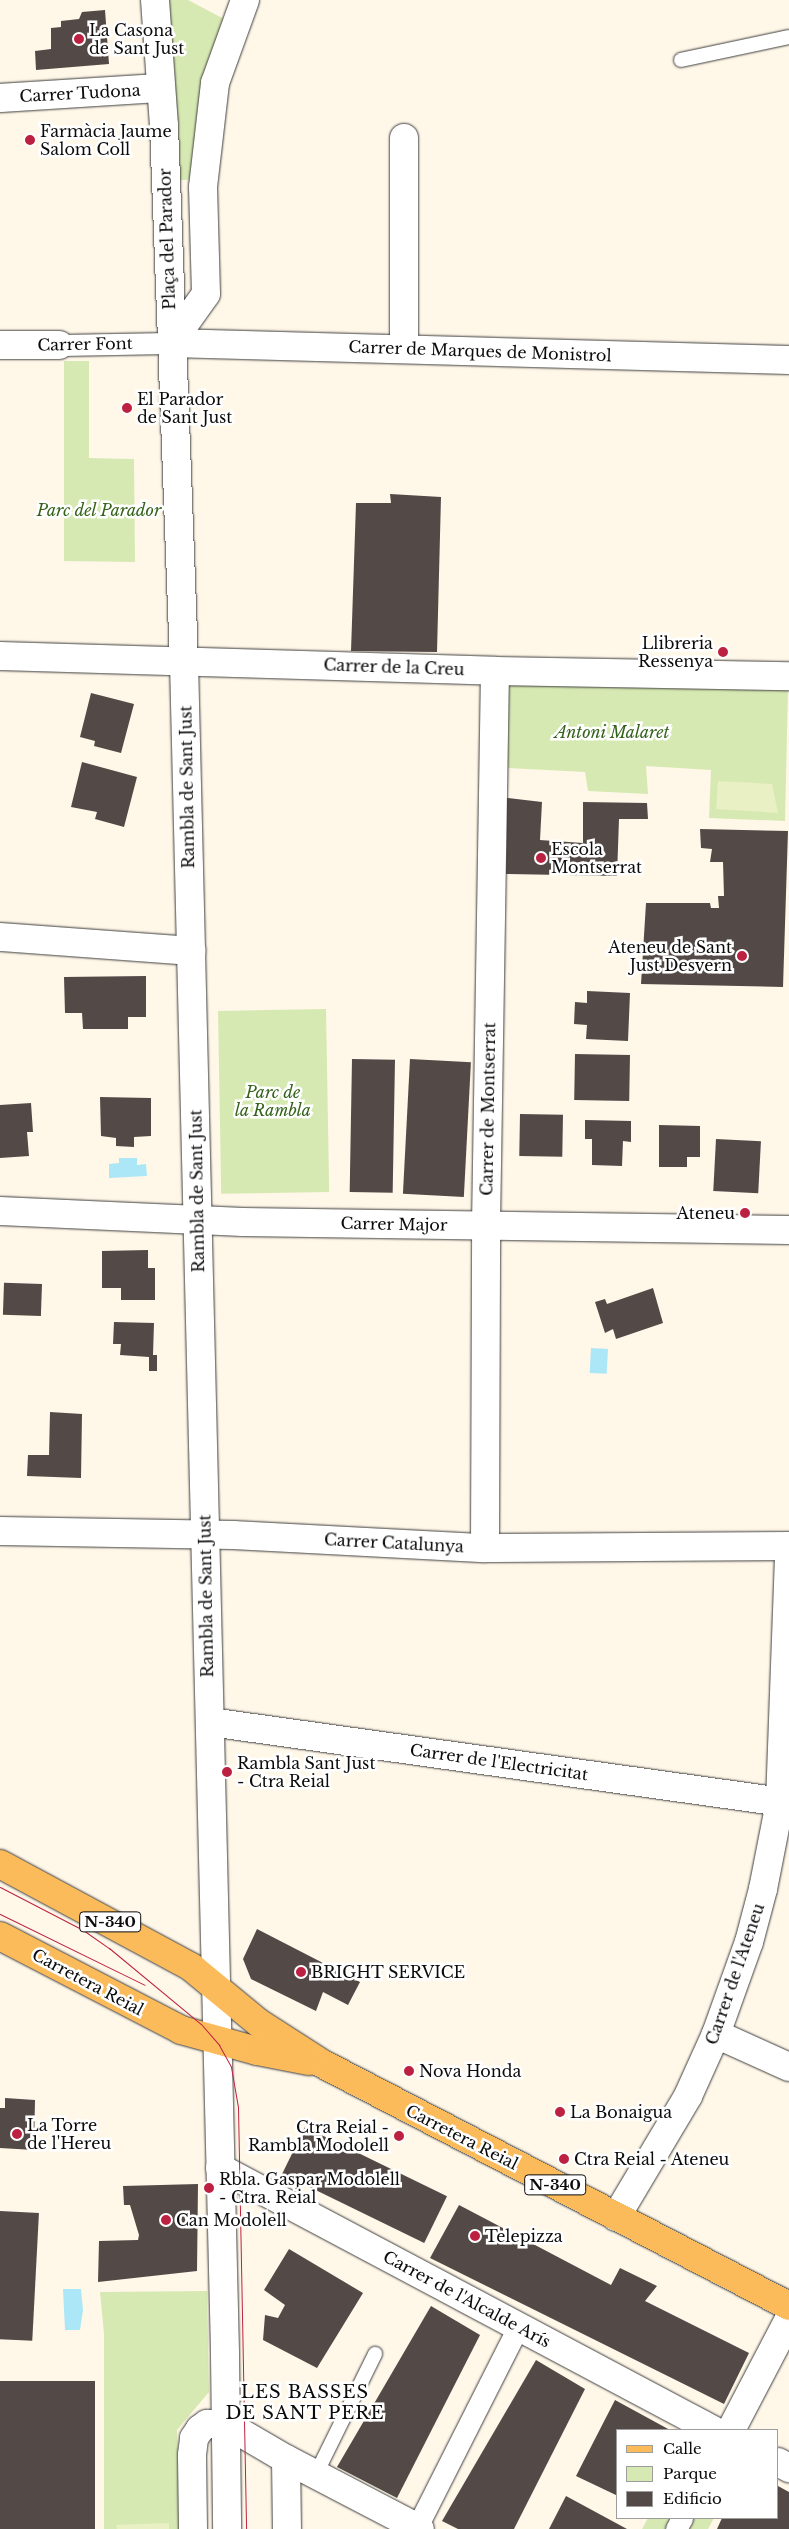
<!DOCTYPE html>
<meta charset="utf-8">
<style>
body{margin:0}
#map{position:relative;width:789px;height:2529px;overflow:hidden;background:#fff7e8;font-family:"Libre Baskerville",serif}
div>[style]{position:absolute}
.green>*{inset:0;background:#d7e9b2;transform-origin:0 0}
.pitch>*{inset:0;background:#e8f0c4}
.water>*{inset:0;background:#ace7f7;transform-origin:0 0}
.building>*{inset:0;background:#534a47;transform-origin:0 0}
.roads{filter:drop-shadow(0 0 1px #3e3e3e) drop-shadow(0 0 1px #3e3e3e)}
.service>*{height:14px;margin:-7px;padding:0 7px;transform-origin:7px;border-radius:7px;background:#fff}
.pedestrian>*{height:21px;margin:-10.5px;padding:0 10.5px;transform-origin:10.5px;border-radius:10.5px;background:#fff}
.minor>*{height:28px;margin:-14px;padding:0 14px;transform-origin:14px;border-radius:14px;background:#fff}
.tertiary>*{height:28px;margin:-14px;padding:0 14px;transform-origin:14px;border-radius:14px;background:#fff}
.primary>*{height:28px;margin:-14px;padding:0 14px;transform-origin:14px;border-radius:14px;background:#fcbb5b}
.tram>*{height:1px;margin:-0.5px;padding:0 0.5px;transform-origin:0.5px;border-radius:0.5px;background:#bc2141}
.dots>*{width:14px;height:14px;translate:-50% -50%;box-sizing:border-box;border:2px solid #fff;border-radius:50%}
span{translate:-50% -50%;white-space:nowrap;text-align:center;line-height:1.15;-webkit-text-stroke:5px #fff;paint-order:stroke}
.shield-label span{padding:1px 4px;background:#fff;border:1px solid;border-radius:4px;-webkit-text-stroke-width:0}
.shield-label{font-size:15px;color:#0b0b0b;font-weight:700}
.poi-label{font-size:16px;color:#0b0b0b}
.left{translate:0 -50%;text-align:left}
.right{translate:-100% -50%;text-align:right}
.street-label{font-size:16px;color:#0b0b0b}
.park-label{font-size:16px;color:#35621b;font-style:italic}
.neighbourhood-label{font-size:18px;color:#0b0b0b;letter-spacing:1px}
.legend{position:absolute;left:616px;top:2429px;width:162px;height:90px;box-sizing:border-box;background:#fff;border:1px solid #9d9d9d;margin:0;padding:6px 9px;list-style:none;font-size:15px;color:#0b0b0b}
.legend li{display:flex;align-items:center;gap:10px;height:25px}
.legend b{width:25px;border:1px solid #9d9d9d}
</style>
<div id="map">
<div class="green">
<i style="clip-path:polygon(168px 0,188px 0,226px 20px,194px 179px,174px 181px)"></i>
<i style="clip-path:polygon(64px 361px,89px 361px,89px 458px,134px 459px,135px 562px,64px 561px)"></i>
<i style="clip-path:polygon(504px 682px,788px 689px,785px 821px,709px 818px,711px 770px,646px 766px,648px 794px,588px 791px,585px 772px,508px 768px)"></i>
<i style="left:326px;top:1009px;width:183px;height:108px;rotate:89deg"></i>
<i style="clip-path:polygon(207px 2291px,209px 2392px,177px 2430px,182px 2529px,104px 2529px,104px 2334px,100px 2292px)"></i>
<i style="clip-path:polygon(648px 2518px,714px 2518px,708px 2529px,642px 2529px)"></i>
</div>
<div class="pitch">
<i style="clip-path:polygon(718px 781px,772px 784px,778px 813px,716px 809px)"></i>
<i style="clip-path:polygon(169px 2523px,169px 2529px,117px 2529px,116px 2525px)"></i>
</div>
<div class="water">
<i style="clip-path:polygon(119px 1158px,137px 1158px,137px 1165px,146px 1164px,147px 1176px,109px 1178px,109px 1164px,119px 1163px)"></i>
<i style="left:591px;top:1348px;width:17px;height:25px;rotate:3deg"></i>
<i style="clip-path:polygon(63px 2289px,81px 2289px,83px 2310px,80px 2330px,65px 2330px)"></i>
</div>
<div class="building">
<i style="clip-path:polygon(105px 10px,109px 64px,36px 70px,35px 51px,51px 49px,51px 28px,61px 27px,61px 21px,79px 19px,82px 12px)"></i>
<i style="clip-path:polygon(390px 494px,441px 497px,437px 652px,351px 651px,356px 503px,391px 503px)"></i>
<i style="clip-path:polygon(91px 693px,134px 704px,121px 753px,94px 746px,95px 741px,80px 737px)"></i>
<i style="clip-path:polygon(82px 762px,137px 777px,124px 827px,95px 819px,97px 812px,71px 807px)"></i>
<i style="clip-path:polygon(507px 798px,542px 802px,540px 840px,583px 843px,583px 802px,647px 803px,648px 819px,619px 819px,617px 876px,506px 874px)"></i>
<i style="clip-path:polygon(700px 829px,788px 831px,783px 987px,641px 984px,646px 903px,710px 903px,711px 908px,719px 908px,718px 896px,724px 896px,723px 862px,710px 862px,712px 849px,701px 848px)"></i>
<i style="clip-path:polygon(146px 976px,146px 1017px,128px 1017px,128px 1029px,83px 1029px,82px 1013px,65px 1013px,64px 977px)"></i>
<i style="clip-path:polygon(587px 991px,630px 993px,628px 1041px,586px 1039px,587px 1025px,574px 1024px,575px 1002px,587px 1003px)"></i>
<i style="left:575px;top:1054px;width:55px;height:46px;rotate:1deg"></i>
<i style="left:352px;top:1059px;width:43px;height:133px;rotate:1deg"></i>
<i style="left:410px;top:1059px;width:61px;height:135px;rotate:3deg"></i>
<i style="clip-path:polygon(100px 1097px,151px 1098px,151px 1136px,134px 1137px,134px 1147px,116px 1146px,116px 1138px,101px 1136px)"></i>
<i style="clip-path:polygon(31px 1103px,33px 1132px,27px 1132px,29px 1156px,0 1158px,0 1105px)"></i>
<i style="left:520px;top:1114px;width:43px;height:42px;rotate:1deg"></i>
<i style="clip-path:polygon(585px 1120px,631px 1121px,631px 1142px,623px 1141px,622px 1166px,592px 1165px,592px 1139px,585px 1139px)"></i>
<i style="clip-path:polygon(659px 1125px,700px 1126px,700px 1157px,687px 1157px,687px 1167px,659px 1167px)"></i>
<i style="left:716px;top:1139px;width:45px;height:52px;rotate:3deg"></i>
<i style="clip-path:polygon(148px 1250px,148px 1268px,155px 1268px,155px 1300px,121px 1300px,121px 1288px,102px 1288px,102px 1251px)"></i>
<i style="left:42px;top:1284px;width:32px;height:38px;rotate:92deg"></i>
<i style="clip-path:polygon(653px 1288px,663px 1323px,616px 1339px,613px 1329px,605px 1333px,595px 1302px,605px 1299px,607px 1304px)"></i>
<i style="clip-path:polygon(114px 1322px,154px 1323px,153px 1355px,157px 1355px,157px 1371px,149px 1371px,149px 1357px,120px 1355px,121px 1344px,113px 1344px)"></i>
<i style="clip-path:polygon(50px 1412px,82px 1414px,81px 1478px,27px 1476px,28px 1455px,49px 1455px)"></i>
<i style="clip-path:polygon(257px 1929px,360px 1982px,348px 2005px,323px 1992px,316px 2011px,251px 1979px,243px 1959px)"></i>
<i style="clip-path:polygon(5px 2098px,35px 2100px,34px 2150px,0 2148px,0 2108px,5px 2108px)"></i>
<i style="left:305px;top:2127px;width:158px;height:52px;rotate:26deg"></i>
<i style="clip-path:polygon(198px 2184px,197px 2271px,98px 2282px,99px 2241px,138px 2240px,139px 2235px,130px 2205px,124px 2205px,123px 2186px)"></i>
<i style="clip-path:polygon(459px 2205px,611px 2285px,620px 2268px,657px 2286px,645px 2301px,749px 2353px,724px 2404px,430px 2258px)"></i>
<i style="left:0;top:2211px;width:39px;height:128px;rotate:3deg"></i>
<i style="clip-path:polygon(289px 2249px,363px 2293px,317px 2368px,263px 2340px,265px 2315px,278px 2318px,285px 2305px,264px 2290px)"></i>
<i style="clip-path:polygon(431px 2306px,480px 2335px,397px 2498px,337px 2467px)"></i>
<i style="clip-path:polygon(536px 2360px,585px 2389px,514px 2529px,458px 2529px,442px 2521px)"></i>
<i style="left:95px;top:2381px;width:148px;height:95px;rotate:90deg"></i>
<i style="clip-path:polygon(615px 2400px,670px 2430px,618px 2430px,618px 2496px,576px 2476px)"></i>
<i style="clip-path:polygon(778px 2486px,789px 2492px,789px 2529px,717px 2529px,722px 2518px,778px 2518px)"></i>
<i style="clip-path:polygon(566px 2496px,627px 2529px,549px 2529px)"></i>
</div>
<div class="roads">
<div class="service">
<i style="left:681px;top:60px;width:110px;rotate:-12deg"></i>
<i style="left:316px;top:2474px;width:134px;rotate:-63.8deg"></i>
</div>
<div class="pedestrian">
<i style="left:59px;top:345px;width:112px;rotate:-1deg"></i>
<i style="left:417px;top:2527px;width:224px;rotate:-63.2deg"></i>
<i style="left:676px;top:2529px;width:13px;rotate:-61deg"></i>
</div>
<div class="minor">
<i style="left:0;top:98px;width:161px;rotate:-3.6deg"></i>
<i style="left:404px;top:138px;width:210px;rotate:90deg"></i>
<i style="left:171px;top:343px;width:618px;rotate:1.58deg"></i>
<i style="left:171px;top:343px;width:60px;rotate:-54.5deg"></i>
<i style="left:206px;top:294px;width:107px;rotate:-91.6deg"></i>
<i style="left:203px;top:187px;width:105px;rotate:-83.4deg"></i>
<i style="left:215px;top:83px;width:88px;rotate:-70.1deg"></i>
<i style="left:0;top:345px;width:59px"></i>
<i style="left:0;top:656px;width:495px;rotate:1.7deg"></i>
<i style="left:495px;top:671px;width:294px;rotate:1deg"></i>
<i style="left:0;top:937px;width:192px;rotate:4.2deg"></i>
<i style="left:0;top:1531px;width:233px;rotate:1deg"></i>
<i style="left:233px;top:1535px;width:252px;rotate:3deg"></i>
<i style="left:485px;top:1548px;width:304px;rotate:-0.4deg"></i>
<i style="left:485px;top:1548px;width:323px;rotate:-89.8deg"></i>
<i style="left:486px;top:1225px;width:554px;rotate:-89.07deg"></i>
<i style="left:210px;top:1722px;width:585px;rotate:7.96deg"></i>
<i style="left:716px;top:2034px;width:80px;rotate:24.3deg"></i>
<i style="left:220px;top:2168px;width:558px;rotate:27.99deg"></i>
<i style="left:616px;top:2217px;width:141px;rotate:-59.2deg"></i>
<i style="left:688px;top:2096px;width:68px;rotate:-65.7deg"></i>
<i style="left:716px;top:2034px;width:98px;rotate:-70.3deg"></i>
<i style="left:749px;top:1942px;width:55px;rotate:-75.2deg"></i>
<i style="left:763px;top:1889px;width:89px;rotate:-78.9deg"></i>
<i style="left:780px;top:1802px;width:243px;rotate:-87.9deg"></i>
<i style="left:731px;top:2430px;width:125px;rotate:-62.4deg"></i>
<i style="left:286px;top:2459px;width:70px;rotate:89.2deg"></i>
<i style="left:778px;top:2462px;width:13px;rotate:29deg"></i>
<i style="left:193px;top:2529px;width:74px;rotate:-90.8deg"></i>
<i style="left:192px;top:2455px;width:17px;rotate:-83deg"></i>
<i style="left:194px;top:2438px;width:11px;rotate:-56deg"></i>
<i style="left:200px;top:2429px;width:9px;rotate:-36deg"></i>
<i style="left:207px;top:2424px;width:19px"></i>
<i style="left:226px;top:2424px;width:69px;rotate:30.3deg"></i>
<i style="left:286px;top:2459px;width:151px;rotate:27.6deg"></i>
</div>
<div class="tertiary">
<i style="left:155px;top:0;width:126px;rotate:85.9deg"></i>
<i style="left:164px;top:126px;width:536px;rotate:87.86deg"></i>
<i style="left:184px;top:662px;width:1693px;rotate:88.61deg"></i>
<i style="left:225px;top:2355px;width:174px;rotate:89.3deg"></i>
<i style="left:0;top:1211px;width:243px;rotate:2.6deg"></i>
<i style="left:243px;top:1222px;width:546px;rotate:0.84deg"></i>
</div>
<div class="primary">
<i style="left:0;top:1864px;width:217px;rotate:28.3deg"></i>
<i style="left:191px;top:1967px;width:88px;rotate:39.5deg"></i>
<i style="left:259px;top:2023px;width:74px;rotate:32.8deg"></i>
<i style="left:321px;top:2063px;width:527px;rotate:27.44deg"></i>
<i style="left:0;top:1936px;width:204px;rotate:27.4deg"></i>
<i style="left:181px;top:2030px;width:79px;rotate:15.4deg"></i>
<i style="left:257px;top:2051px;width:53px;rotate:10.9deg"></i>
</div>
</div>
<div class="tram">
<i style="left:0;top:1887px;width:93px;rotate:27.4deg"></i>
<i style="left:83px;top:1930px;width:32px;rotate:35deg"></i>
<i style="left:109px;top:1948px;width:119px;rotate:39.6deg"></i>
<i style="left:201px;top:2024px;width:28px;rotate:49deg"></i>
<i style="left:219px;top:2045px;width:25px;rotate:61deg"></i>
<i style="left:231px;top:2067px;width:41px;rotate:80.1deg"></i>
<i style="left:238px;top:2107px;width:422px;rotate:88.9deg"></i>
<i style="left:0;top:1914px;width:161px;rotate:26.1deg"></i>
</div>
<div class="dots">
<i style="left:79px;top:39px;background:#bc2141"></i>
<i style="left:30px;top:140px;background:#bc2141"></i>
<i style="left:127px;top:408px;background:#bc2141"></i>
<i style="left:723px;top:652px;background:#bc2141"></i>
<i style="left:541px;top:858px;background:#bc2141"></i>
<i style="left:742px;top:956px;background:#bc2141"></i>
<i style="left:745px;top:1213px;background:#bc2141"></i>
<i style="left:227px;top:1772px;background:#bc2141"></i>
<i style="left:301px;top:1972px;background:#bc2141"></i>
<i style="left:409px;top:2071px;background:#bc2141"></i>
<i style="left:560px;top:2112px;background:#bc2141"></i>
<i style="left:17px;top:2134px;background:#bc2141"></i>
<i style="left:399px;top:2136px;background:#bc2141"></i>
<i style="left:564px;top:2159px;background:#bc2141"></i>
<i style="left:209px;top:2188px;background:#bc2141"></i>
<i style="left:166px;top:2220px;background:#bc2141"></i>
<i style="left:475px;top:2236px;background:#bc2141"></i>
</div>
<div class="shield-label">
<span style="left:110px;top:1922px">N-340</span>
<span style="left:555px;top:2185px">N-340</span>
</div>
<div class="poi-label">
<span class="left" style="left:89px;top:39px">La Casona<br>de Sant Just</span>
<span class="left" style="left:40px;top:140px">Farmàcia Jaume<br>Salom Coll</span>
<span class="left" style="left:137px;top:408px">El Parador<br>de Sant Just</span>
<span class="right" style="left:713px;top:652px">Llibreria<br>Ressenya</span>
<span class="left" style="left:551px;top:858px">Escola<br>Montserrat</span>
<span class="right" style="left:732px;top:956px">Ateneu de Sant<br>Just Desvern</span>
<span class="right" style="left:735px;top:1213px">Ateneu</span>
<span class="left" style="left:237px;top:1772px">Rambla Sant Just<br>- Ctra Reial</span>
<span class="left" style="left:311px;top:1972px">BRIGHT SERVICE</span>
<span class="left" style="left:419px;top:2071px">Nova Honda</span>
<span class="left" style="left:570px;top:2112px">La Bonaigua</span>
<span class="left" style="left:27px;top:2134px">La Torre<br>de l'Hereu</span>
<span class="right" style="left:389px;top:2136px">Ctra Reial -<br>Rambla Modolell</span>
<span class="left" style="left:574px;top:2159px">Ctra Reial - Ateneu</span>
<span class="left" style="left:219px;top:2188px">Rbla. Gaspar Modolell<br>- Ctra. Reial</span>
<span class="left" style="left:176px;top:2220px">Can Modolell</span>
<span class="left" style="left:485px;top:2236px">Telepizza</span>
</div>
<div class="street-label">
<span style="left:80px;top:93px;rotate:-3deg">Carrer Tudona</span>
<span style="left:167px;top:239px;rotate:-92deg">Plaça del Parador</span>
<span style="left:85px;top:344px;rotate:-1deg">Carrer Font</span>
<span style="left:480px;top:351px;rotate:2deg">Carrer de Marques de Monistrol</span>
<span style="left:394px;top:667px;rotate:2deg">Carrer de la Creu</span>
<span style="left:187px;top:787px;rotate:-91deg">Rambla de Sant Just</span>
<span style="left:488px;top:1109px;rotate:-89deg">Carrer de Montserrat</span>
<span style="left:197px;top:1191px;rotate:-91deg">Rambla de Sant Just</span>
<span style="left:394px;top:1224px;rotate:1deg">Carrer Major</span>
<span style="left:394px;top:1543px;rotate:3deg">Carrer Catalunya</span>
<span style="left:206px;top:1596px;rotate:-91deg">Rambla de Sant Just</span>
<span style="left:499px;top:1762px;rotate:8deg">Carrer de l'Electricitat</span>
<span style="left:735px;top:1974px;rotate:-71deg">Carrer de l'Ateneu</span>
<span style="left:88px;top:1982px;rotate:28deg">Carretera Reial</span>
<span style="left:462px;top:2137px;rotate:27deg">Carretera Reial</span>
<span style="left:467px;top:2299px;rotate:28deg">Carrer de l'Alcalde Arís</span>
</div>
<div class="park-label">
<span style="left:99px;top:510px">Parc del Parador</span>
<span style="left:612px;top:732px">Antoni Malaret</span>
<span style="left:273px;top:1101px">Parc de<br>la Rambla</span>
</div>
<div class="neighbourhood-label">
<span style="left:305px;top:2403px">LES BASSES<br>DE SANT PERE</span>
</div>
<ul class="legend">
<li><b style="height:6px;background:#fcbb5b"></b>Calle</li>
<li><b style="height:14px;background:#d7e9b2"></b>Parque</li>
<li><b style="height:14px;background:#534a47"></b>Edificio</li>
</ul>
</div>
